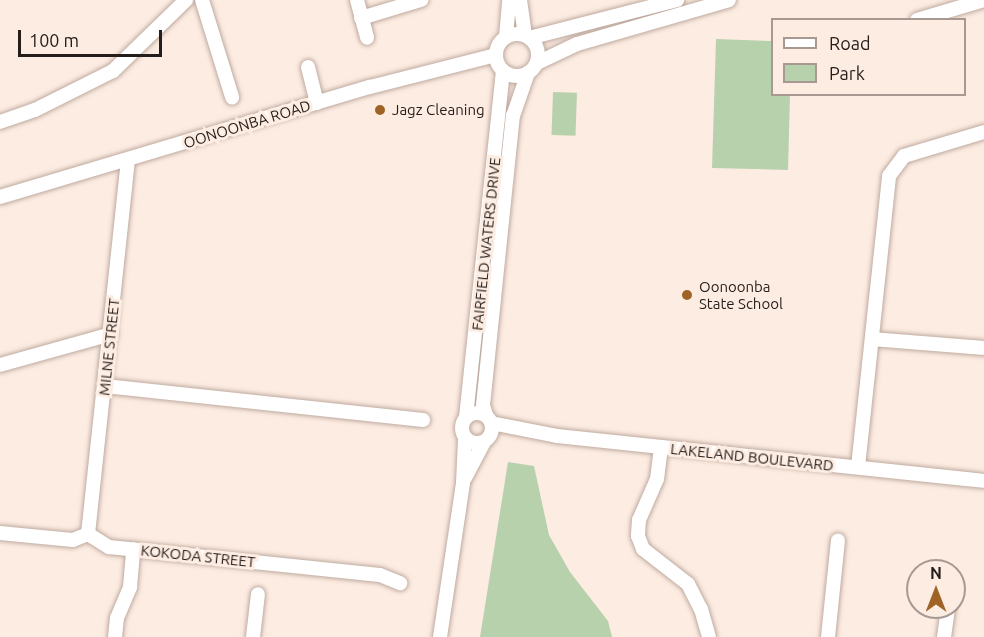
<!DOCTYPE html>
<style>
body{margin:0}
#map{position:relative;width:984px;height:637px;overflow:hidden;background:#fdece2;font-family:Ubuntu,sans-serif}
div>[style]{position:absolute}
.green>*{inset:0;background:#b8d1ad;transform-origin:0 0}
.roads{filter:drop-shadow(0 0 2px #bfaa9f) drop-shadow(0 0 2px #bfaa9f)}
.minor>*{height:14px;margin:-7px;padding:0 7px;transform-origin:7px;border-radius:7px;background:#fff}
.minor>.ring{margin:-7px;padding:0;box-sizing:content-box;background:none;border:14px solid #fff;border-radius:50%}
.dots>*{width:16px;height:16px;translate:-50% -50%;box-sizing:border-box;border:3px solid #fdece2;border-radius:50%}
span{translate:-50% -50%;white-space:nowrap;text-align:center;line-height:1.15;-webkit-text-stroke:6px #fdece2;paint-order:stroke}
.poi-label{font-size:15px;color:#251d19}
.left{translate:0 -50%;text-align:left}
.street-label{font-size:15px;color:#251d19}
.legend{position:absolute;left:771px;top:18px;width:195px;height:78px;box-sizing:border-box;background:#fdece2;border:2px solid #a79992;margin:0;padding:8px 10px;list-style:none;font-size:18px;color:#251d19}
.legend li{display:flex;align-items:center;gap:12px;height:30px}
.legend b{width:30px;border:2px solid #a79992}
.north{position:absolute;left:906px;top:559px;width:60px;height:60px;box-sizing:border-box;background:#fdece2;border:2px solid #a79992;border-radius:50%;rotate:0deg;font-size:16px;font-weight:700;line-height:24px;text-align:center;color:#251d19}
.north::after{content:'';display:block;margin:auto;width:21px;height:27px;background:#9f6326;clip-path:polygon(50% 0,100% 100%,50% 72%,0 100%)}
.scale{position:absolute;left:18px;top:30px;width:144px;height:27px;box-sizing:border-box;border:3px solid #251d19;border-top:0;padding-left:8px;font-size:18px;line-height:21px;white-space:nowrap;color:#251d19;-webkit-text-stroke:4px #fdece2;paint-order:stroke}
</style>
<div id="map">
<div class="green">
<i style="clip-path:polygon(716px 39px,772px 41px,772px 94px,790px 95px,788px 170px,712px 168px)"></i>
<i style="left:553px;top:92px;width:24px;height:43px;rotate:2deg"></i>
<i style="clip-path:polygon(508px 462px,534px 466px,549px 535px,570px 572px,608px 621px,612px 637px,480px 637px)"></i>
</div>
<div class="roads">
<div class="minor">
<i style="left:202px;top:0;width:102px;rotate:72.8deg"></i>
<i style="left:357px;top:0;width:39px;rotate:75deg"></i>
<i style="left:520px;top:0;width:35px;rotate:82deg"></i>
<i style="left:361px;top:18px;width:63px;rotate:-16.7deg"></i>
<i style="left:917px;top:20px;width:70px;rotate:-16.6deg"></i>
<i class="ring" style="left:496px;top:34px;width:28px;height:28px"></i>
<i style="left:506px;top:37px;width:37px;rotate:-85deg"></i>
<i style="left:529px;top:38px;width:153px;rotate:-14.4deg"></i>
<i style="left:537px;top:63px;width:44px;rotate:-25.4deg"></i>
<i style="left:577px;top:44px;width:158px;rotate:-16.1deg"></i>
<i style="left:308px;top:67px;width:37px;rotate:76deg"></i>
<i style="left:0;top:122px;width:37px;rotate:-19deg"></i>
<i style="left:35px;top:110px;width:87px;rotate:-26.6deg"></i>
<i style="left:113px;top:71px;width:102px;rotate:-44.2deg"></i>
<i style="left:0;top:197px;width:386px;rotate:-16.6deg"></i>
<i style="left:370px;top:87px;width:130px;rotate:-14.3deg"></i>
<i style="left:872px;top:339px;width:112px;rotate:4.6deg"></i>
<i style="left:0;top:365px;width:115px;rotate:-15.6deg"></i>
<i style="left:105px;top:386px;width:320px;rotate:6.1deg"></i>
<i class="ring" style="left:462px;top:413px;width:16px;height:16px"></i>
<i style="left:486px;top:415px;width:10px;rotate:-107deg"></i>
<i style="left:483px;top:405px;width:291px;rotate:-84.1deg"></i>
<i style="left:513px;top:116px;width:46px;rotate:-70.8deg"></i>
<i style="left:466px;top:417px;width:348px;rotate:-83.9deg"></i>
<i style="left:491px;top:423px;width:67px;rotate:11.1deg"></i>
<i style="left:557px;top:436px;width:429px;rotate:6deg"></i>
<i style="left:661px;top:447px;width:32px;rotate:97deg"></i>
<i style="left:657px;top:479px;width:45px;rotate:113.7deg"></i>
<i style="left:639px;top:520px;width:16px;rotate:94deg"></i>
<i style="left:638px;top:536px;width:14px;rotate:69deg"></i>
<i style="left:643px;top:549px;width:57px;rotate:37.9deg"></i>
<i style="left:688px;top:584px;width:28px;rotate:63deg"></i>
<i style="left:701px;top:609px;width:29px;rotate:74deg"></i>
<i style="left:858px;top:467px;width:293px;rotate:-83.9deg"></i>
<i style="left:889px;top:176px;width:25px;rotate:-53deg"></i>
<i style="left:904px;top:156px;width:84px;rotate:-16.7deg"></i>
<i style="left:465px;top:478px;width:41px;rotate:-62.2deg"></i>
<i style="left:0;top:533px;width:73px;rotate:5.5deg"></i>
<i style="left:73px;top:540px;width:16px;rotate:-22deg"></i>
<i style="left:88px;top:534px;width:376px;rotate:-83.9deg"></i>
<i style="left:88px;top:534px;width:25px;rotate:32deg"></i>
<i style="left:109px;top:547px;width:272px;rotate:5.9deg"></i>
<i style="left:380px;top:575px;width:22px;rotate:22deg"></i>
<i style="left:115px;top:637px;width:19px;rotate:-84deg"></i>
<i style="left:117px;top:618px;width:34px;rotate:-67deg"></i>
<i style="left:130px;top:587px;width:38px;rotate:-85deg"></i>
<i style="left:253px;top:637px;width:43px;rotate:-83.4deg"></i>
<i style="left:440px;top:637px;width:156px;rotate:-81.5deg"></i>
<i style="left:463px;top:483px;width:44px;rotate:-87.4deg"></i>
<i style="left:828px;top:637px;width:97px;rotate:-84.1deg"></i>
<i style="left:944px;top:637px;width:30px;rotate:-82deg"></i>
</div>
</div>
<div class="dots">
<i style="left:380px;top:110px;background:#9f6326"></i>
<i style="left:687px;top:295px;background:#9f6326"></i>
</div>
<div class="poi-label">
<span class="left" style="left:392px;top:110px">Jagz Cleaning</span>
<span class="left" style="left:699px;top:295px">Oonoonba<br>State School</span>
</div>
<div class="street-label">
<span style="left:247px;top:124px;rotate:-17deg">OONOONBA ROAD</span>
<span style="left:486px;top:244px;rotate:-84deg">FAIRFIELD WATERS DRIVE</span>
<span style="left:109px;top:347px;rotate:-84deg">MILNE STREET</span>
<span style="left:752px;top:457px;rotate:6deg">LAKELAND BOULEVARD</span>
<span style="left:198px;top:556px;rotate:6deg">KOKODA STREET</span>
</div>
<ul class="legend">
<li><b style="height:8px;background:#fff"></b>Road</li>
<li><b style="height:16px;background:#b8d1ad"></b>Park</li>
</ul>
<div class="north">N</div>
<div class="scale">100 m</div>
</div>
